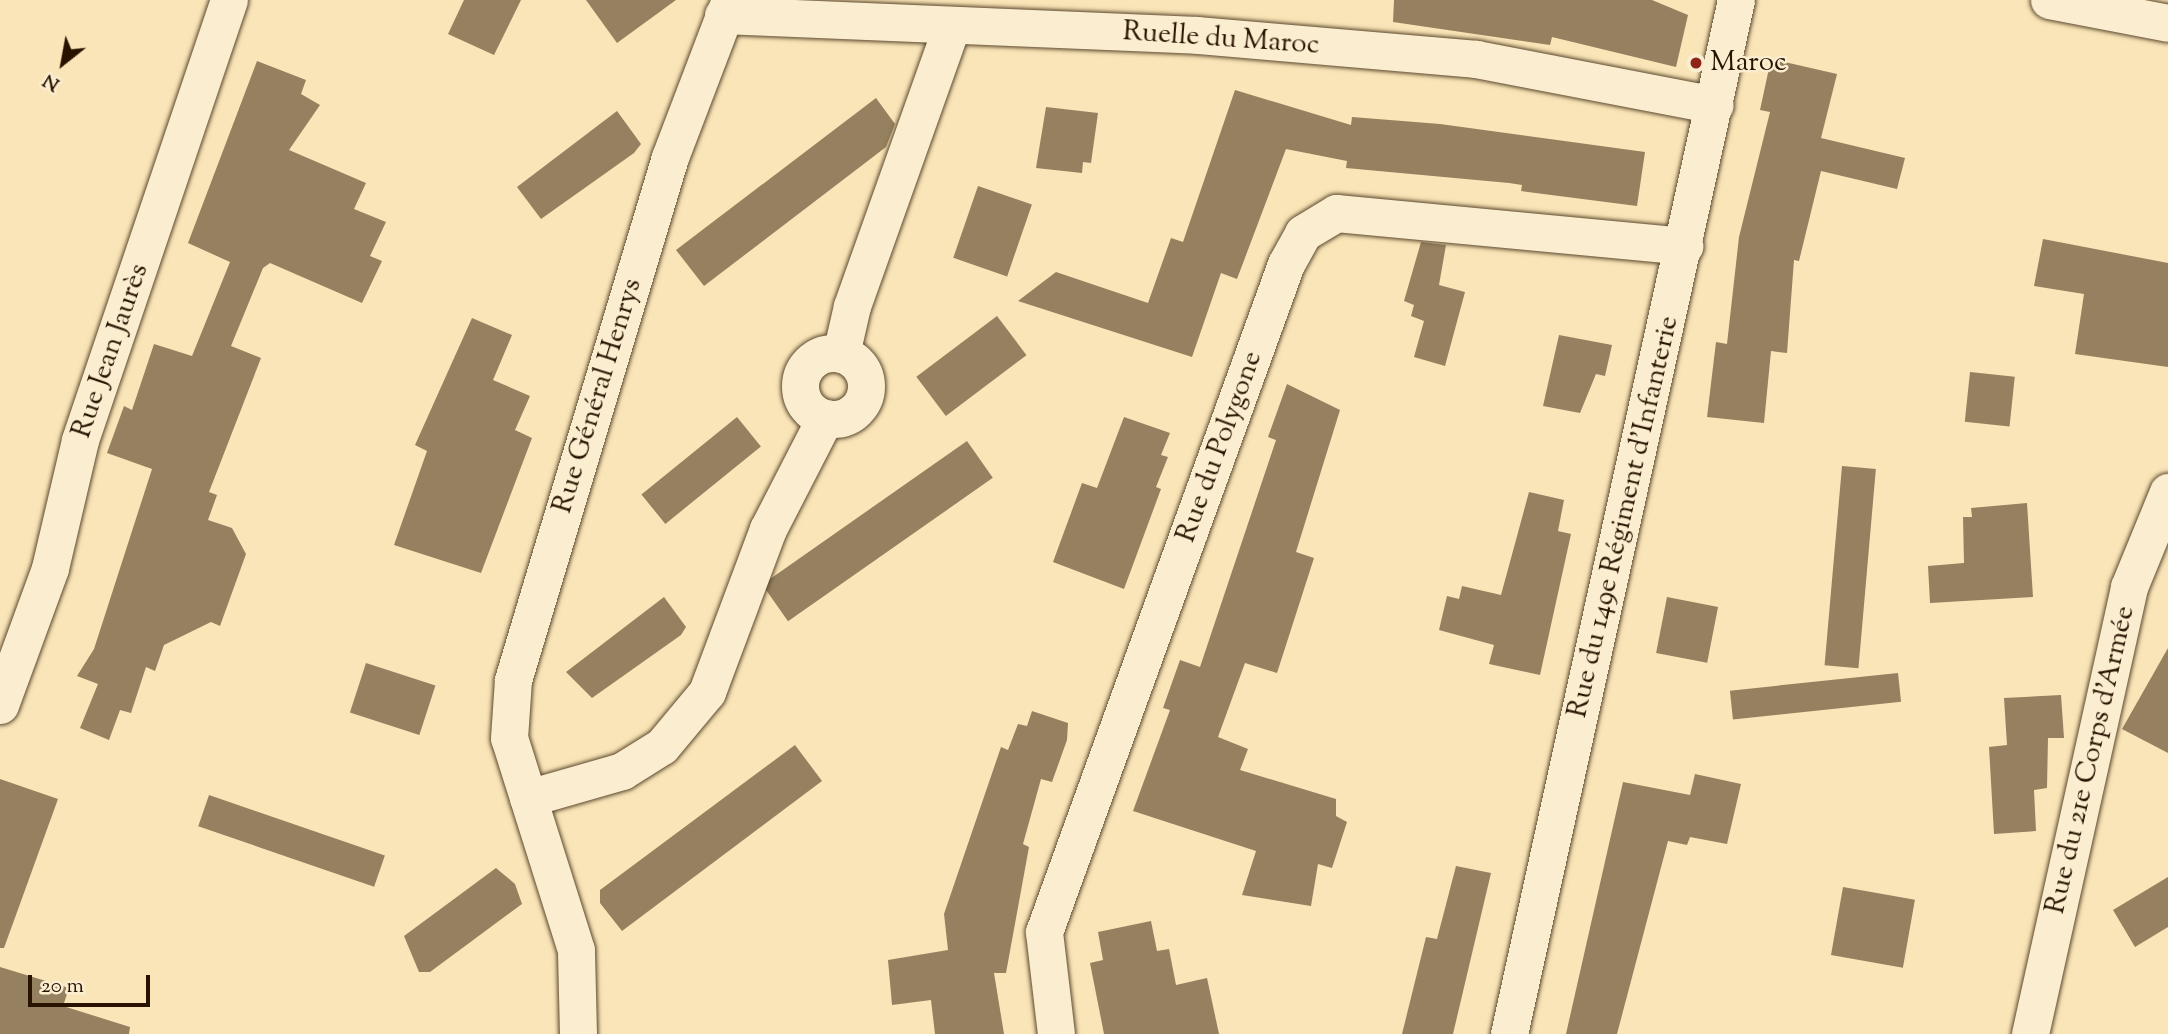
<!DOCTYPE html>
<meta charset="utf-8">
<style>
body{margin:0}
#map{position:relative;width:2168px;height:1034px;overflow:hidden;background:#f9e5b7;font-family:"Sorts Mill Goudy",serif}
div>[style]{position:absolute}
.building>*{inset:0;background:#95805f;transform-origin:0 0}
.roads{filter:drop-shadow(0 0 2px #5c482e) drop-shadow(0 0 2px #5c482e)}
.street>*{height:37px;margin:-18.5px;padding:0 18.5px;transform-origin:18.5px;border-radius:18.5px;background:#fbeed0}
.street>.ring{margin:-18.5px;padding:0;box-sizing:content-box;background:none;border:37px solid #fbeed0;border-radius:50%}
.dots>*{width:19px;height:19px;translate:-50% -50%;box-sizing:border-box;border:4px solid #fbeed0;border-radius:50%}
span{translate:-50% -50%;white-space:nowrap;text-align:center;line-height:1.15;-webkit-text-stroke:5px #fbeed0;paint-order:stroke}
.street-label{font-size:28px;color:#281300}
.poi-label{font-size:28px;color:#281300}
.left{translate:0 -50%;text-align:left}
.north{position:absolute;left:28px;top:28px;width:70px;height:70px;-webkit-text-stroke:5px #fbeed0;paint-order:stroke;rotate:211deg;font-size:19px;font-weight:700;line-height:28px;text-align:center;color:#281300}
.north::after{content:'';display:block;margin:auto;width:24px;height:32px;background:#281300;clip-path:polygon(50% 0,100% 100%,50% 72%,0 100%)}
.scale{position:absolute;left:28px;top:975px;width:122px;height:32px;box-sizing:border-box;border:4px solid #281300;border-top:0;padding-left:9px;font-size:21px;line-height:24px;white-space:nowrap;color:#281300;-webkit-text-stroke:5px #fbeed0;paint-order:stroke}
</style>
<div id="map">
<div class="building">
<i style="clip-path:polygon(464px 0,521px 0,494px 55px,448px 34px)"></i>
<i style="clip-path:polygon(586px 0,676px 0,617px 43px)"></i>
<i style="clip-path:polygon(1394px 0,1652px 0,1688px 15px,1676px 67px,1552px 37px,1550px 45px,1393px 22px)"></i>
<i style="clip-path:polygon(1771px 59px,1837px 74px,1821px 138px,1905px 158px,1897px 189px,1821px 171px,1799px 261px,1794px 260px,1787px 353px,1771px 351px,1764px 423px,1707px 417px,1716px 342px,1727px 344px,1739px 237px,1770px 112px,1760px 110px)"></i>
<i style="clip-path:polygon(257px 61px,306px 80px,301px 94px,320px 105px,289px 150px,366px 183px,354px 209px,386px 222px,370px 256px,382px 261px,362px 303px,270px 263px,263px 268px,231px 346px,261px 358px,209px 492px,217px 495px,208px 520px,232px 528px,246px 554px,220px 626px,211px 622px,164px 645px,155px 671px,146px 667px,131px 713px,120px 710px,109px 740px,80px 728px,98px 684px,77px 676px,94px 649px,152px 469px,107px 453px,124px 406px,132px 410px,154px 344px,192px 356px,230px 262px,188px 243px)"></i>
<i style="clip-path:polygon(1235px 90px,1351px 125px,1352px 117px,1440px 124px,1645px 152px,1637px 206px,1521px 191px,1522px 185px,1509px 183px,1346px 168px,1347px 161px,1286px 149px,1237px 279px,1221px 273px,1192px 357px,1018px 301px,1056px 272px,1148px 303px,1171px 238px,1183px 242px)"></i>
<i style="clip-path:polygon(876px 98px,895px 124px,886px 147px,704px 286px,676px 250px)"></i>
<i style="clip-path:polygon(1046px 107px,1098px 113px,1091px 163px,1083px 162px,1082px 173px,1036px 168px)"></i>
<i style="clip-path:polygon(617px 111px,641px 144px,634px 153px,541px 219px,517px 187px)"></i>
<i style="left:978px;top:186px;width:57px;height:76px;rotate:19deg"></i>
<i style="clip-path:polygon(2043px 239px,2168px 263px,2168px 367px,2075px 354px,2084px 294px,2034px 286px)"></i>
<i style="clip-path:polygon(1421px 242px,1446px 245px,1439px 285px,1465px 292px,1445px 366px,1414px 357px,1424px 321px,1411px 316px,1414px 305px,1404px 301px)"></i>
<i style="left:997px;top:316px;width:49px;height:101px;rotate:53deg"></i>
<i style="clip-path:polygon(472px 318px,512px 335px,493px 380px,530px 396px,515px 430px,532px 438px,481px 573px,394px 545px,427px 451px,415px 445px)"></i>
<i style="clip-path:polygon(1559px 335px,1612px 345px,1605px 376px,1596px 374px,1580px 413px,1543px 406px)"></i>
<i style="left:1970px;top:372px;width:45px;height:50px;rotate:6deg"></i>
<i style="clip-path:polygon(1287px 384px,1340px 410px,1296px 552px,1314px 558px,1277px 673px,1245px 663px,1218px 737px,1248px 749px,1240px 770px,1336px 799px,1336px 816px,1347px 822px,1332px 868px,1318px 864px,1311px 906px,1242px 895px,1256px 851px,1133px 811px,1170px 710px,1163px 708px,1180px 660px,1200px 667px,1276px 440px,1268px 437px)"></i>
<i style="left:737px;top:417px;width:38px;height:123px;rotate:51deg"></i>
<i style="clip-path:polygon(1124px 417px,1170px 433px,1161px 455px,1168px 457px,1156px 487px,1161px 489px,1124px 589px,1053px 562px,1082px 483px,1097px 488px)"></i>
<i style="left:967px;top:441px;width:45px;height:250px;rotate:55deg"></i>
<i style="left:1842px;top:466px;width:34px;height:200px;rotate:5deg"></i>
<i style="clip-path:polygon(1529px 492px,1564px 500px,1558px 531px,1571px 534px,1540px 675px,1489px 664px,1494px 645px,1439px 630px,1447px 596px,1459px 599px,1462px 586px,1501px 595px)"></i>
<i style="clip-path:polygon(2027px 503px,2033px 597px,1930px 603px,1928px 566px,1964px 563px,1963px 517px,1972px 517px,1971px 508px)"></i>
<i style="clip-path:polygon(664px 597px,686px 627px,681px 635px,592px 698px,566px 672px)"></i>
<i style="left:1667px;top:597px;width:52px;height:57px;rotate:11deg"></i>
<i style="clip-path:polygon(2168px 648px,2168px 753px,2122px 729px)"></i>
<i style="left:366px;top:663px;width:73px;height:52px;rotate:18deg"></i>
<i style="left:1898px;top:673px;width:29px;height:169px;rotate:84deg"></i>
<i style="clip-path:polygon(2061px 695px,2064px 738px,2048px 738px,2047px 788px,2034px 790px,2036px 831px,1994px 834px,1989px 747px,2007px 745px,2004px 698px)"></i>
<i style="clip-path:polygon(1032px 711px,1068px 723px,1067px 740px,1052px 782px,1041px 779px,1023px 844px,1029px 847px,1006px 973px,994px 973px,1004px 1034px,935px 1034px,931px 1000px,892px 1005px,888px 960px,948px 950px,944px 914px,1001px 747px,1008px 750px,1018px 724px,1027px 726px)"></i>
<i style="clip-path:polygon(795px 745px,822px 781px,622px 931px,600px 903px,600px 890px)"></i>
<i style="clip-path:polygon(1695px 774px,1741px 784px,1727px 844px,1690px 837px,1687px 845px,1668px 841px,1617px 1034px,1566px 1034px,1623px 782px,1690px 795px)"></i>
<i style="clip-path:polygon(0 779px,58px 799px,4px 948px,0 948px)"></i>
<i style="left:209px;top:795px;width:186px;height:33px;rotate:19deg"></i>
<i style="clip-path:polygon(1456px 866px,1491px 873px,1453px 1034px,1402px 1034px,1426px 937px,1437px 939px)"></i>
<i style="clip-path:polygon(496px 868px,515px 884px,522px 904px,430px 972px,419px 972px,404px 936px)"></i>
<i style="clip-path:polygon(2168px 877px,2168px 927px,2135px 947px,2113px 910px)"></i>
<i style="left:1843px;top:887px;width:73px;height:69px;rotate:10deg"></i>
<i style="clip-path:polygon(1151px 921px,1157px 951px,1169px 949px,1176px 985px,1207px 978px,1219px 1034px,1104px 1034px,1090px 963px,1103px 960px,1098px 932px)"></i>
<i style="clip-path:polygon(0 967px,69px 988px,63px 1006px,130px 1027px,129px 1034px,0 1034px)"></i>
</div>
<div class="roads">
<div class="street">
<i style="left:2049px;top:0;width:121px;rotate:10.9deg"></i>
<i style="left:723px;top:15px;width:474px;rotate:2.4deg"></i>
<i style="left:1197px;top:35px;width:280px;rotate:4.9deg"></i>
<i style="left:1476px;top:59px;width:243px;rotate:10.9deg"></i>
<i class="ring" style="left:800px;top:353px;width:29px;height:29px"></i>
<i style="left:841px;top:354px;width:49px;rotate:-77.1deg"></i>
<i style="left:852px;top:306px;width:298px;rotate:-70.4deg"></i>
<i style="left:0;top:705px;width:146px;rotate:-69.9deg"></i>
<i style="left:50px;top:568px;width:131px;rotate:-76.8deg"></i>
<i style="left:80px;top:440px;width:465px;rotate:-71.3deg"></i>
<i style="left:528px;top:798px;width:98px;rotate:-16deg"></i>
<i style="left:622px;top:771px;width:47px;rotate:-32deg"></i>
<i style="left:662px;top:746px;width:70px;rotate:-50.2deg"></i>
<i style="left:707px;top:692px;width:174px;rotate:-69.5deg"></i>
<i style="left:768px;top:529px;width:125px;rotate:-62.8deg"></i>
<i style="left:578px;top:1034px;width:84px;rotate:-91.4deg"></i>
<i style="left:576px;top:950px;width:222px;rotate:-107.5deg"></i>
<i style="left:509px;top:738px;width:58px;rotate:-86.1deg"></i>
<i style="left:513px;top:680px;width:546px;rotate:-73.29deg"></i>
<i style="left:670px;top:157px;width:168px;rotate:-69.1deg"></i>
<i style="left:1056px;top:1034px;width:103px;rotate:-96.7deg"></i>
<i style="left:1044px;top:932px;width:710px;rotate:-70.09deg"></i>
<i style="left:1286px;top:264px;width:35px;rotate:-61deg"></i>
<i style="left:1303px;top:233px;width:39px;rotate:-31deg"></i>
<i style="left:1336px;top:213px;width:350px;rotate:5.4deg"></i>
<i style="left:1509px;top:1034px;width:1059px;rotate:-77.62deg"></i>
<i style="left:2030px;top:1034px;width:458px;rotate:-77.5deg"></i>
<i style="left:2129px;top:587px;width:103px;rotate:-67.7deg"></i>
</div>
</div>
<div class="dots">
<i style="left:1696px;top:63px;background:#8f2418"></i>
</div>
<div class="street-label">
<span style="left:1221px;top:39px;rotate:4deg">Ruelle du Maroc</span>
<span style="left:111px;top:351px;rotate:-71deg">Rue Jean Jaurès</span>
<span style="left:598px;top:396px;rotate:-73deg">Rue Général Henrys</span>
<span style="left:1220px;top:447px;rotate:-70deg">Rue du Polygone</span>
<span style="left:1624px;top:517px;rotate:-77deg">Rue du 149e Régiment d'Infanterie</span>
<span style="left:2091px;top:760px;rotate:-77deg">Rue du 21e Corps d'Armée</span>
</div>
<div class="poi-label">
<span class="left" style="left:1710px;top:63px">Maroc</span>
</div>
<div class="north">N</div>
<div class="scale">20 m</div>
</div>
